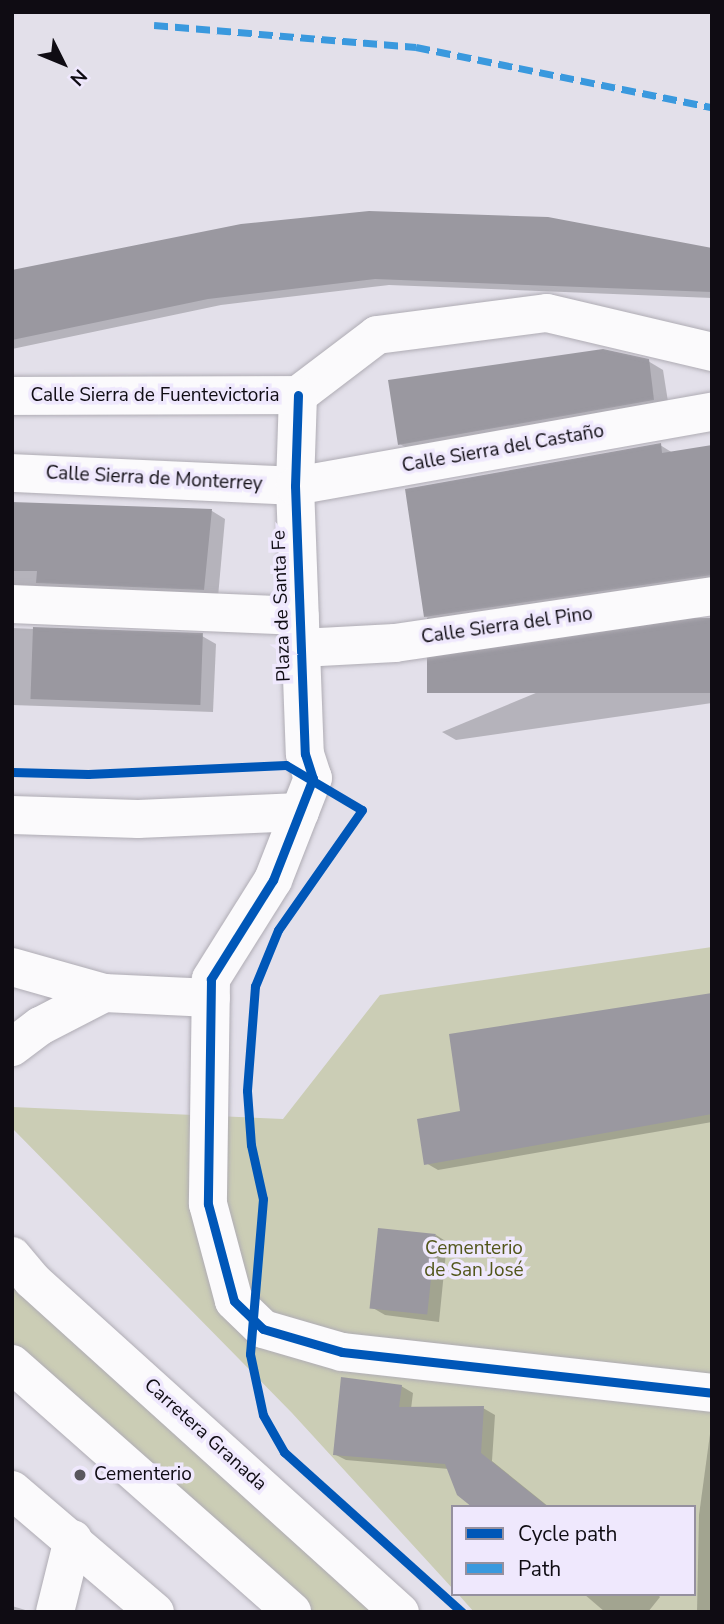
<!DOCTYPE html>
<meta charset="utf-8">
<style>
body{margin:0}
#map{position:relative;width:724px;height:1624px;overflow:hidden;background:#e3e0ea;font-family:"Nunito Sans",sans-serif}
div>[style]{position:absolute}
.green>*{inset:0;background:#cbcdb5}
.shadow>*{inset:0;background:#0003}
.building>*{inset:0;background:#9a98a0;transform-origin:0 0}
.roads{filter:drop-shadow(0 0 2px #afacb4) drop-shadow(0 0 2px #afacb4)}
.minor>*{height:38px;margin:-19px;padding:0 19px;transform-origin:19px;border-radius:19px;background:#fbfafc}
.major>*{height:38px;margin:-19px;padding:0 19px;transform-origin:19px;border-radius:19px;background:#fbfafc}
.quiet>*{height:7px;margin-top:-3.5px;transform-origin:0;background:repeating-linear-gradient(90deg,#3a99de 0 14px,transparent 0 21px)}
.cycleway>*{height:9px;margin:-4.5px;padding:0 4.5px;transform-origin:4.5px;border-radius:4.5px;background:#0057b8}
.dots>*{width:19px;height:19px;translate:-50% -50%;box-sizing:border-box;border:4px solid #efe8fd;border-radius:50%}
span{translate:-50% -50%;white-space:nowrap;text-align:center;line-height:1.15;-webkit-text-stroke:7px #efe8fd;paint-order:stroke}
.street-label{font-size:19px;color:#0f0c13}
.park-label{font-size:19px;color:#52561a}
.poi-label{font-size:19px;color:#0f0c13}
.left{translate:0 -50%;text-align:left}
.frame{position:absolute;inset:0;border:14px solid #0f0c13;pointer-events:none}
.legend{position:absolute;left:451px;top:1505px;width:245px;height:91px;box-sizing:border-box;background:#efe8fd;border:2px solid #95909f;margin:0;padding:9px 12px;list-style:none;font-size:21px;color:#0f0c13}
.legend li{display:flex;align-items:center;gap:14px;height:35px}
.legend b{width:35px;border:2px solid #95909f}
.north{position:absolute;left:28px;top:28px;width:70px;height:70px;-webkit-text-stroke:5px #efe8fd;paint-order:stroke;rotate:133deg;font-size:19px;font-weight:700;line-height:28px;text-align:center;color:#0f0c13}
.north::after{content:'';display:block;margin:auto;width:24px;height:32px;background:#0f0c13;clip-path:polygon(50% 0,100% 100%,50% 72%,0 100%)}
</style>
<div id="map">
<div class="green">
<i style="clip-path:polygon(712px 947px,712px 1612px,474px 1612px,458px 1594px,694px 1594px,694px 1507px,453px 1507px,453px 1589px,292px 1413px,12px 1128px,12px 1107px,283px 1119px,380px 995px)"></i>
<i style="clip-path:polygon(12px 1256px,400px 1612px,293px 1612px,12px 1364px)"></i>
</div>
<div class="shadow">
<i style="clip-path:polygon(712px 250px,712px 298px,389px 285px,221px 305px,12px 349px,12px 272px)"></i>
<i style="clip-path:polygon(648px 361px,663px 370px,669px 408px,415px 453px,400px 444px)"></i>
<i style="clip-path:polygon(660px 445px,673px 453px,712px 447px,712px 583px,439px 624px,425px 616px)"></i>
<i style="clip-path:polygon(12px 504px,212px 511px,225px 519px,218px 597px,12px 597px)"></i>
<i style="clip-path:polygon(712px 620px,712px 703px,456px 740px,442px 732px)"></i>
<i style="clip-path:polygon(12px 628px,202px 636px,216px 644px,213px 712px,12px 705px)"></i>
<i style="clip-path:polygon(712px 995px,712px 1122px,438px 1170px,426px 1163px,462px 1112px)"></i>
<i style="clip-path:polygon(436px 1235px,447px 1242px,439px 1322px,385px 1315px,373px 1308px)"></i>
<i style="clip-path:polygon(401px 1386px,413px 1393px,411px 1409px,483px 1408px,495px 1415px,492px 1461px,549px 1507px,475px 1507px,449px 1469px,346px 1460px,334px 1454px)"></i>
<i style="clip-path:polygon(710px 1434px,712px 1612px,697px 1612px,699px 1515px)"></i>
<i style="clip-path:polygon(584px 1594px,657px 1594px,660px 1597px,648px 1612px,605px 1612px)"></i>
<i style="clip-path:polygon(12px 1606px,32px 1612px,12px 1612px)"></i>
</div>
<div class="building">
<i style="clip-path:polygon(369px 211px,548px 217px,712px 248px,712px 292px,375px 279px,208px 299px,12px 340px,12px 270px,241px 224px)"></i>
<i style="clip-path:polygon(603px 349px,649px 359px,654px 400px,398px 445px,388px 380px)"></i>
<i style="clip-path:polygon(661px 443px,662px 453px,712px 445px,712px 575px,424px 617px,405px 489px)"></i>
<i style="clip-path:polygon(12px 502px,212px 509px,204px 590px,36px 583px,37px 571px,12px 571px)"></i>
<i style="left:712px;top:618px;width:75px;height:285px;rotate:90deg"></i>
<i style="left:33px;top:627px;width:170px;height:72px;rotate:2deg"></i>
<i style="clip-path:polygon(712px 993px,712px 1114px,424px 1165px,417px 1119px,460px 1111px,449px 1034px)"></i>
<i style="left:378px;top:1228px;width:58px;height:81px;rotate:6deg"></i>
<i style="clip-path:polygon(341px 1377px,402px 1385px,399px 1407px,484px 1406px,481px 1453px,548px 1507px,472px 1507px,457px 1495px,445px 1464px,333px 1455px)"></i>
</div>
<div class="roads">
<div class="minor">
<i style="left:298px;top:395px;width:91px;rotate:91.9deg"></i>
<i style="left:295px;top:486px;width:268px;rotate:87.9deg"></i>
<i style="left:305px;top:754px;width:25px;rotate:72deg"></i>
<i style="left:313px;top:778px;width:110px;rotate:111.4deg"></i>
<i style="left:273px;top:880px;width:117px;rotate:122.1deg"></i>
<i style="left:211px;top:979px;width:225px;rotate:90.8deg"></i>
<i style="left:208px;top:1204px;width:100px;rotate:75deg"></i>
<i style="left:234px;top:1301px;width:40px;rotate:44deg"></i>
<i style="left:263px;top:1329px;width:82px;rotate:16.2deg"></i>
<i style="left:342px;top:1352px;width:372px;rotate:6.3deg"></i>
<i style="left:298px;top:395px;width:99px;rotate:-37.2deg"></i>
<i style="left:377px;top:335px;width:171px;rotate:-7.4deg"></i>
<i style="left:547px;top:313px;width:170px;rotate:13.3deg"></i>
<i style="left:12px;top:396px;width:286px;rotate:-0.2deg"></i>
<i style="left:12px;top:473px;width:283px;rotate:2.6deg"></i>
<i style="left:295px;top:486px;width:424px;rotate:-10.1deg"></i>
<i style="left:12px;top:604px;width:288px;rotate:2.4deg"></i>
<i style="left:301px;top:648px;width:94px;rotate:-3deg"></i>
<i style="left:395px;top:643px;width:320px;rotate:-8.4deg"></i>
<i style="left:12px;top:815px;width:126px;rotate:1.8deg"></i>
<i style="left:138px;top:819px;width:162px;rotate:-2.5deg"></i>
<i style="left:12px;top:967px;width:96px;rotate:15.8deg"></i>
<i style="left:104px;top:993px;width:72px;rotate:152.7deg"></i>
<i style="left:40px;top:1026px;width:35px;rotate:143deg"></i>
<i style="left:104px;top:993px;width:107px;rotate:2.7deg"></i>
<i style="left:12px;top:1490px;width:188px;rotate:40.5deg"></i>
<i style="left:55px;top:1612px;width:75px;rotate:-76.1deg"></i>
</div>
<div class="major">
<i style="left:12px;top:1256px;width:31px;rotate:50deg"></i>
<i style="left:32px;top:1280px;width:496px;rotate:42.1deg"></i>
<i style="left:12px;top:1364px;width:374px;rotate:41.5deg"></i>
</div>
</div>
<div class="quiet">
<i style="left:154px;top:25px;width:263px;rotate:4.8deg"></i>
<i style="left:416px;top:47px;width:302px;rotate:11.5deg"></i>
</div>
<div class="cycleway">
<i style="left:298px;top:395px;width:91px;rotate:91.9deg"></i>
<i style="left:295px;top:486px;width:268px;rotate:87.9deg"></i>
<i style="left:305px;top:754px;width:25px;rotate:72deg"></i>
<i style="left:313px;top:778px;width:110px;rotate:111.4deg"></i>
<i style="left:273px;top:880px;width:117px;rotate:122.1deg"></i>
<i style="left:211px;top:979px;width:225px;rotate:90.8deg"></i>
<i style="left:208px;top:1204px;width:100px;rotate:75deg"></i>
<i style="left:234px;top:1301px;width:40px;rotate:44deg"></i>
<i style="left:263px;top:1329px;width:82px;rotate:16.2deg"></i>
<i style="left:342px;top:1352px;width:372px;rotate:6.3deg"></i>
<i style="left:12px;top:772px;width:76px;rotate:1.5deg"></i>
<i style="left:88px;top:774px;width:198px;rotate:-2.6deg"></i>
<i style="left:286px;top:765px;width:88px;rotate:30.6deg"></i>
<i style="left:362px;top:810px;width:146px;rotate:125deg"></i>
<i style="left:278px;top:930px;width:61px;rotate:112.3deg"></i>
<i style="left:255px;top:986px;width:105px;rotate:94.4deg"></i>
<i style="left:247px;top:1091px;width:54px;rotate:85.8deg"></i>
<i style="left:251px;top:1145px;width:55px;rotate:77.5deg"></i>
<i style="left:263px;top:1199px;width:156px;rotate:94.8deg"></i>
<i style="left:250px;top:1354px;width:62px;rotate:78deg"></i>
<i style="left:263px;top:1415px;width:43px;rotate:60.4deg"></i>
<i style="left:284px;top:1452px;width:239px;rotate:42deg"></i>
</div>
<div class="dots">
<i style="left:80px;top:1475px;background:#59565e"></i>
</div>
<div class="street-label">
<span style="left:155px;top:396px">Calle Sierra de Fuentevictoria</span>
<span style="left:503px;top:449px;rotate:-10deg">Calle Sierra del Castaño</span>
<span style="left:154px;top:479px;rotate:3deg">Calle Sierra de Monterrey</span>
<span style="left:282px;top:606px;rotate:-92deg">Plaza de Santa Fe</span>
<span style="left:507px;top:626px;rotate:-8deg">Calle Sierra del Pino</span>
<span style="left:205px;top:1435px;rotate:42deg">Carretera Granada</span>
</div>
<div class="park-label">
<span style="left:474px;top:1260px">Cementerio<br>de San José</span>
</div>
<div class="poi-label">
<span class="left" style="left:94px;top:1475px">Cementerio</span>
</div>
<div class="frame"></div>
<ul class="legend">
<li><b style="height:9px;background:#0057b8"></b>Cycle path</li>
<li><b style="height:9px;background:#3a99de"></b>Path</li>
</ul>
<div class="north">N</div>
</div>
